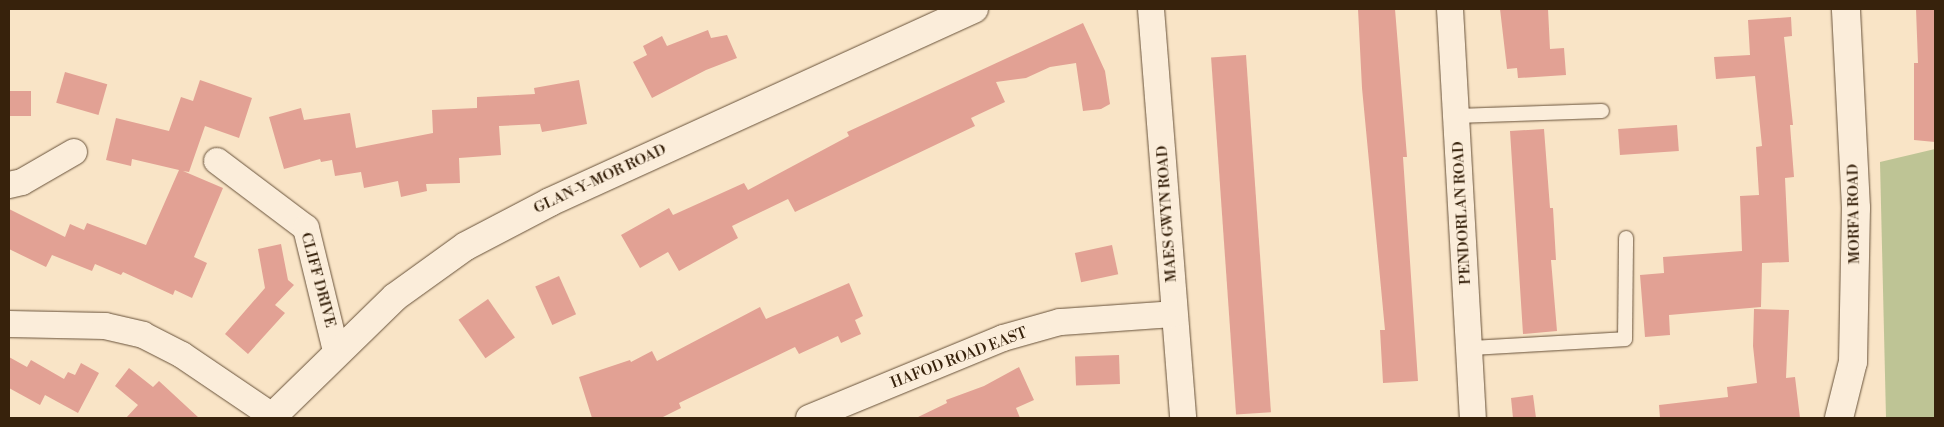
<!DOCTYPE html>
<style>
body{margin:0}
#map{position:relative;width:1944px;height:427px;overflow:hidden;background:#f9e4c6;font-family:"Libre Bodoni",serif}
div>[style]{position:absolute}
.green>*{inset:0;background:#bec495}
.building>*{inset:0;background:#e2a194;transform-origin:0 0}
.roads{filter:drop-shadow(0 0 1px #68523a) drop-shadow(0 0 1px #68523a)}
.lane>*{height:14px;margin:-7px;padding:0 7px;transform-origin:7px;border-radius:7px;background:#fbedda}
.street>*{height:26px;margin:-13px;padding:0 13px;transform-origin:13px;border-radius:13px;background:#fbedda}
.secondary>*{height:28px;margin:-14px;padding:0 14px;transform-origin:14px;border-radius:14px;background:#fbedda}
span{translate:-50% -50%;white-space:nowrap;text-align:center;line-height:1.15;-webkit-text-stroke:4.5px #fbedda;paint-order:stroke}
.street-label{font-size:15px;color:#37220c}
.frame{position:absolute;inset:0;border:10px solid #37220c;pointer-events:none}
</style>
<div id="map">
<div class="green">
<i style="clip-path:polygon(1935px 149px,1935px 418px,1886px 418px,1880px 162px)"></i>
</div>
<div class="building">
<i style="clip-path:polygon(1358px 9px,1395px 9px,1407px 157px,1403px 157px,1418px 381px,1383px 383px,1380px 330px,1385px 330px,1362px 88px)"></i>
<i style="clip-path:polygon(1500px 9px,1548px 9px,1550px 49px,1564px 48px,1566px 75px,1518px 78px,1517px 68px,1507px 69px)"></i>
<i style="clip-path:polygon(1916px 9px,1935px 9px,1935px 142px,1914px 140px,1914px 63px,1918px 63px)"></i>
<i style="clip-path:polygon(1791px 17px,1792px 36px,1784px 37px,1793px 125px,1790px 125px,1794px 177px,1785px 178px,1789px 262px,1762px 263px,1761px 307px,1669px 315px,1670px 335px,1645px 337px,1640px 275px,1664px 273px,1663px 257px,1742px 251px,1740px 196px,1759px 195px,1756px 147px,1762px 146px,1755px 76px,1716px 79px,1714px 57px,1750px 55px,1748px 20px)"></i>
<i style="clip-path:polygon(1083px 23px,1105px 71px,1110px 104px,1101px 109px,1083px 111px,1076px 63px,1050px 67px,1026px 78px,996px 82px,1005px 102px,971px 118px,975px 126px,795px 212px,788px 199px,732px 226px,738px 238px,679px 271px,668px 252px,640px 268px,621px 235px,669px 208px,673px 215px,744px 183px,748px 190px,849px 136px,847px 132px)"></i>
<i style="clip-path:polygon(708px 30px,711px 38px,727px 35px,737px 58px,706px 70px,652px 98px,633px 62px,647px 55px,643px 46px,662px 36px,667px 46px)"></i>
<i style="left:1246px;top:55px;width:358px;height:35px;rotate:86deg"></i>
<i style="left:65px;top:72px;width:44px;height:32px;rotate:16deg"></i>
<i style="clip-path:polygon(200px 80px,252px 98px,239px 138px,205px 126px,189px 172px,183px 171px,223px 188px,194px 257px,207px 263px,192px 298px,175px 290px,173px 295px,123px 272px,121px 275px,95px 264px,92px 271px,52px 255px,46px 267px,9px 249px,9px 209px,65px 237px,70px 224px,84px 230px,87px 223px,146px 245px,179px 170px,132px 159px,131px 166px,106px 160px,116px 118px,169px 131px,181px 97px,193px 101px)"></i>
<i style="clip-path:polygon(579px 80px,587px 124px,542px 132px,540px 124px,499px 126px,501px 155px,459px 158px,460px 183px,426px 184px,427px 191px,401px 197px,398px 181px,364px 188px,361px 172px,335px 176px,332px 160px,321px 162px,320px 159px,284px 169px,269px 117px,301px 108px,304px 120px,350px 113px,356px 148px,433px 133px,432px 110px,477px 108px,477px 97px,535px 94px,534px 88px)"></i>
<i style="left:9px;top:91px;width:22px;height:25px"></i>
<i style="left:1677px;top:125px;width:26px;height:59px;rotate:86deg"></i>
<i style="clip-path:polygon(1544px 129px,1550px 208px,1553px 208px,1556px 260px,1551px 260px,1557px 331px,1523px 334px,1510px 131px)"></i>
<i style="clip-path:polygon(281px 244px,288px 280px,294px 285px,275px 305px,285px 313px,248px 354px,225px 334px,265px 288px,258px 249px)"></i>
<i style="left:1112px;top:245px;width:30px;height:38px;rotate:78deg"></i>
<i style="left:559px;top:276px;width:42px;height:26px;rotate:66deg"></i>
<i style="clip-path:polygon(849px 283px,863px 316px,855px 320px,861px 334px,841px 343px,838px 336px,799px 354px,795px 347px,679px 403px,681px 408px,661px 418px,592px 418px,579px 377px,630px 360px,631px 362px,652px 351px,657px 361px,760px 307px,766px 319px)"></i>
<i style="left:488px;top:299px;width:47px;height:36px;rotate:55deg"></i>
<i style="clip-path:polygon(1754px 309px,1789px 310px,1786px 378px,1795px 377px,1800px 418px,1660px 418px,1659px 405px,1728px 397px,1727px 387px,1757px 383px,1753px 346px)"></i>
<i style="left:1119px;top:355px;width:29px;height:44px;rotate:88deg"></i>
<i style="clip-path:polygon(9px 357px,27px 367px,31px 360px,64px 379px,68px 372px,75px 375px,81px 363px,99px 373px,78px 413px,45px 395px,40px 405px,9px 388px)"></i>
<i style="clip-path:polygon(1019px 367px,1034px 400px,1016px 408px,1020px 418px,916px 418px,947px 403px,946px 400px,984px 386px)"></i>
<i style="clip-path:polygon(129px 368px,153px 387px,159px 381px,199px 418px,126px 418px,138px 405px,115px 386px)"></i>
<i style="clip-path:polygon(1533px 395px,1536px 418px,1513px 418px,1511px 398px)"></i>
</div>
<div class="roads">
<div class="lane">
<i style="left:1456px;top:116px;width:146px;rotate:-2deg"></i>
<i style="left:1470px;top:348px;width:155px;rotate:-3.3deg"></i>
<i style="left:1625px;top:339px;width:101px;rotate:-89.4deg"></i>
</div>
<div class="street">
<i style="left:1151px;top:9px;width:410px;rotate:85.5deg"></i>
<i style="left:1450px;top:9px;width:410px;rotate:86.8deg"></i>
<i style="left:217px;top:161px;width:111px;rotate:37deg"></i>
<i style="left:306px;top:228px;width:127px;rotate:76.3deg"></i>
<i style="left:9px;top:185px;width:13px;rotate:-13deg"></i>
<i style="left:22px;top:182px;width:60px;rotate:-30deg"></i>
<i style="left:9px;top:324px;width:96px;rotate:1.2deg"></i>
<i style="left:105px;top:326px;width:39px;rotate:13deg"></i>
<i style="left:143px;top:335px;width:44px;rotate:27.1deg"></i>
<i style="left:182px;top:355px;width:112px;rotate:34.1deg"></i>
<i style="left:809px;top:418px;width:210px;rotate:-22.4deg"></i>
<i style="left:1003px;top:338px;width:59px;rotate:-15.7deg"></i>
<i style="left:1060px;top:322px;width:114px;rotate:-4deg"></i>
</div>
<div class="secondary">
<i style="left:271px;top:418px;width:173px;rotate:-44.3deg"></i>
<i style="left:395px;top:297px;width:87px;rotate:-35.7deg"></i>
<i style="left:466px;top:246px;width:95px;rotate:-27.6deg"></i>
<i style="left:550px;top:202px;width:466px;rotate:-24.5deg"></i>
<i style="left:1839px;top:418px;width:58px;rotate:-76deg"></i>
<i style="left:1853px;top:362px;width:154px;rotate:-88.9deg"></i>
<i style="left:1856px;top:208px;width:199px;rotate:-92.9deg"></i>
</div>
</div>
<div class="street-label">
<span style="left:600px;top:179px;rotate:-25deg">GLAN-Y-MOR ROAD</span>
<span style="left:1462px;top:213px;rotate:-93deg">PENDORLAN ROAD</span>
<span style="left:1167px;top:214px;rotate:-94deg">MAES GWYN ROAD</span>
<span style="left:1854px;top:214px;rotate:-91deg">MORFA ROAD</span>
<span style="left:318px;top:280px;rotate:75deg">CLIFF DRIVE</span>
<span style="left:959px;top:358px;rotate:-21deg">HAFOD ROAD EAST</span>
</div>
<div class="frame"></div>
</div>
